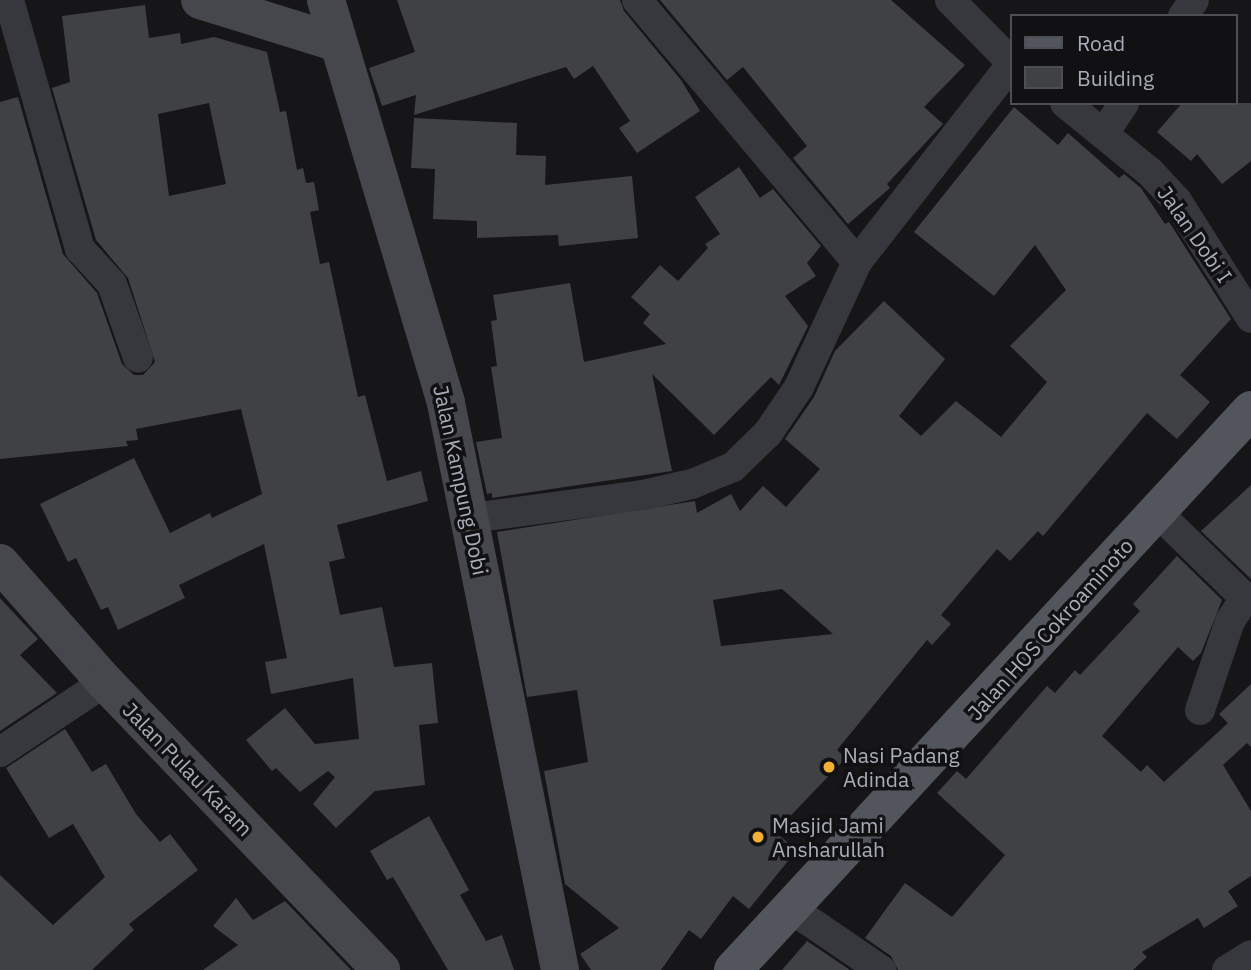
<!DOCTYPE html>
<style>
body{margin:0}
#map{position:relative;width:1251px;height:970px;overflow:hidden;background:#161618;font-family:"IBM Plex Sans",sans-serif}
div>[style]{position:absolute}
.building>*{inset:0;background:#404145}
.street>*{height:30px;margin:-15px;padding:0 15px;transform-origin:15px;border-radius:15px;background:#37383d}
.secondary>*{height:38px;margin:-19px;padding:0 19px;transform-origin:19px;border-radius:19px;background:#45474d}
.primary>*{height:38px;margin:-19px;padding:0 19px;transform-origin:19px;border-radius:19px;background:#53555c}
.dots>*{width:19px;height:19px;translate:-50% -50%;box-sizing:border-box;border:4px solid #111113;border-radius:50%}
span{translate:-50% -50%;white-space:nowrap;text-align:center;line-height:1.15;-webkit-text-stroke:7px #111113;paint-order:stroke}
.street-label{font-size:21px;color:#a8adb8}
.poi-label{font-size:21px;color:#a8adb8}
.left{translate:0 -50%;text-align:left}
.legend{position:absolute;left:1010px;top:14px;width:228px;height:91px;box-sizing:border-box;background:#111113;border:2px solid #4d4f55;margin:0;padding:9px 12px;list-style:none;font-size:21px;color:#a8adb8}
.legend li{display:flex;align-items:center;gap:14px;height:35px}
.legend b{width:35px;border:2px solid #4d4f55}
</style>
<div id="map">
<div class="building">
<i style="clip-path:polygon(397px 0,620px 0,624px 11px,681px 80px,700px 111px,637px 153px,619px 128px,630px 121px,593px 66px,574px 79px,566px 67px,414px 115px,416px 95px,382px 106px,369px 68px,415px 52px)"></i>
<i style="clip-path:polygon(660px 0,891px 0,965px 65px,924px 107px,943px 124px,887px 184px,890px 188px,848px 224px,793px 158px,807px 146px,743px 67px,727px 80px)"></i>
<i style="clip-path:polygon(evenodd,145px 5px,149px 38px,180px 33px,181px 44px,214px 37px,267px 52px,280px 112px,286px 111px,297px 170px,303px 168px,306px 183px,314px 182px,319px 210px,310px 212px,320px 264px,329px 262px,358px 397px,365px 395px,387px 481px,421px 471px,428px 501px,337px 525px,345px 558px,329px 562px,340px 615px,382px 607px,394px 667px,432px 663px,438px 723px,419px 725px,425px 785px,375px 791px,336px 828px,313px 804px,335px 777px,328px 771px,300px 792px,276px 768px,272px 771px,246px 740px,285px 708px,315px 744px,359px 739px,353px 678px,271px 694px,265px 662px,287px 658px,264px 544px,179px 585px,185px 598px,118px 630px,108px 607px,101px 610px,76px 558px,68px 562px,40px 504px,134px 458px,170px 533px,210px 513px,212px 518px,262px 494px,241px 409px,136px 429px,138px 440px,126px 441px,128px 446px,0 459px,0 102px,18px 97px,63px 254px,97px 293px,122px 364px,134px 375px,143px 375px,155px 362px,128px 278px,96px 240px,52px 88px,70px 82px,62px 16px,145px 5px,209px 103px,226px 184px,169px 196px,158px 114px,209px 103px)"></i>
<i style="clip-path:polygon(1182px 103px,1251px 103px,1251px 161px,1222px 184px,1197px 154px,1191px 161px,1157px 132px)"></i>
<i style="clip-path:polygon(evenodd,1014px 107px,1058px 145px,1068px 133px,1119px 178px,1124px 174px,1141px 188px,1165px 224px,1169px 222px,1231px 319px,1180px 375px,1210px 402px,1177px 439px,1147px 413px,1043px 536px,1038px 531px,1010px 561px,997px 549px,941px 615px,951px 624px,932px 645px,927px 640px,837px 750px,846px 758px,775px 832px,797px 850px,749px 909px,733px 896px,701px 939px,689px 930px,661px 970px,591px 970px,580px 954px,619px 928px,565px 884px,544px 771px,588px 762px,577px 690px,527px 697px,497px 532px,695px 501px,697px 513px,731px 494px,740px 511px,763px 486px,786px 507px,820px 469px,785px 439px,814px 397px,835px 351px,884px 301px,945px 359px,899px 416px,921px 436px,956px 401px,1001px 437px,1047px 382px,1010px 346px,1066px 290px,1035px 245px,994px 296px,914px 232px,1014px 107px,782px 589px,833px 634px,721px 646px,713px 600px,782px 589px)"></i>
<i style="clip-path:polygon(414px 118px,517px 123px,516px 155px,546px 156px,545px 185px,632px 176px,638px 238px,559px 246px,558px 235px,477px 238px,477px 221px,433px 219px,435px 169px,411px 168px)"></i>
<i style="clip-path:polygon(739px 167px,760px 198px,773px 189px,821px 246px,807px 263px,816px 276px,785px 296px,808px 326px,779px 385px,771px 377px,714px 435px,652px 374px,672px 471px,492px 498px,492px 493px,487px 494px,476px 442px,502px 438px,491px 367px,497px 366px,491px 321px,497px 320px,493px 295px,570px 283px,584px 362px,666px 344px,643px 323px,650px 314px,631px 297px,660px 265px,678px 281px,708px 248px,705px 244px,720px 234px,695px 197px)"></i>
<i style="clip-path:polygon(1251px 485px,1251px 579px,1201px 531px)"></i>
<i style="clip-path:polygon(1177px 556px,1222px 600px,1201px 653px,1193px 661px,1178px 647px,1102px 736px,1141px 772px,1147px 765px,1164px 782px,1228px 723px,1219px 714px,1251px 684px,1251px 747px,1247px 743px,1223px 765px,1251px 811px,1251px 876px,1228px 891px,1238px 906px,1204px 928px,1198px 918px,1142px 952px,1147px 957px,1133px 970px,898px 970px,891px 956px,865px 938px,905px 883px,952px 917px,1005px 855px,937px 793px,957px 771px,966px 779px,1047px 686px,1055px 693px,1075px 670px,1080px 675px,1140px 611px,1133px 604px)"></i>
<i style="clip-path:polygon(0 598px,38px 639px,20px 655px,57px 693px,0 731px)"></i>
<i style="clip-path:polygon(65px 729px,92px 772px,106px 764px,136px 814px,160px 842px,170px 834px,198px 870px,129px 924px,134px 930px,92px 970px,0 970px,0 875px,53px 925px,105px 877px,73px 824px,49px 838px,6px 768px)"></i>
<i style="clip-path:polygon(429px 816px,469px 890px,460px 895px,486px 941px,502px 935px,514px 970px,448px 970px,393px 877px,387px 880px,370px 851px)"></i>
<i style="clip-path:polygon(236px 898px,253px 920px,285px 901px,351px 970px,203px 970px,238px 945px,213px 926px)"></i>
<i style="clip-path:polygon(807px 941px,850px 970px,782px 970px)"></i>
</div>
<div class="street">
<i style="left:9px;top:0;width:259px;rotate:74.1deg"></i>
<i style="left:80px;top:249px;width:47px;rotate:47.6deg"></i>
<i style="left:112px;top:284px;width:78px;rotate:70.6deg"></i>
<i style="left:637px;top:0;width:342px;rotate:50deg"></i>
<i style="left:950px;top:0;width:87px;rotate:45.5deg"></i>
<i style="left:1183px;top:16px;width:19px;rotate:-55deg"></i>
<i style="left:1065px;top:103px;width:109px;rotate:39.1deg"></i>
<i style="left:1150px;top:172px;width:40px;rotate:47deg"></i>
<i style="left:1177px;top:201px;width:138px;rotate:57.7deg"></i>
<i style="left:1104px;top:133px;width:36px;rotate:-56deg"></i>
<i style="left:1157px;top:512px;width:123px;rotate:44.3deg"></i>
<i style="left:1245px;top:598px;width:27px;rotate:123deg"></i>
<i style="left:1230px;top:621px;width:94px;rotate:108.6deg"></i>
<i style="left:471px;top:518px;width:174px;rotate:-7.6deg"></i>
<i style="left:643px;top:495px;width:50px;rotate:-12.7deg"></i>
<i style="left:692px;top:484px;width:44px;rotate:-22.5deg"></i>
<i style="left:733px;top:467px;width:49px;rotate:-44.2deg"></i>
<i style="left:768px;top:433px;width:55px;rotate:-56deg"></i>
<i style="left:799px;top:387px;width:138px;rotate:-65.1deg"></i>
<i style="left:857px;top:262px;width:250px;rotate:-52deg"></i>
<i style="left:0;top:752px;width:126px;rotate:-33.7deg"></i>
<i style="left:793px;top:910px;width:107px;rotate:34.3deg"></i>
<i style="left:1227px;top:970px;width:28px;rotate:-32deg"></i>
</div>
<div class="secondary">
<i style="left:200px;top:0;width:145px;rotate:17.3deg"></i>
<i style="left:326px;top:0;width:420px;rotate:73.4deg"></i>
<i style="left:446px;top:403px;width:578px;rotate:78.63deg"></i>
<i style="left:0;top:563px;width:159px;rotate:48.6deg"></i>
<i style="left:105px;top:682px;width:399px;rotate:46.2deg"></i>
</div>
<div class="primary">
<i style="left:733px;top:970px;width:763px;rotate:-47.23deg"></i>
</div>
<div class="dots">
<i style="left:829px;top:767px;background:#f2b134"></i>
<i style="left:758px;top:837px;background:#f2b134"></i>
</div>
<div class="street-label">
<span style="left:1195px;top:234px;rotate:55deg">Jalan Dobi I</span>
<span style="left:461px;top:480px;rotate:78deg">Jalan Kampung Dobi</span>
<span style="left:1050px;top:629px;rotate:-48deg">Jalan HOS Cokroaminoto</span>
<span style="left:188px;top:769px;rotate:46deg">Jalan Pulau Karam</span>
</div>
<div class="poi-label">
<span class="left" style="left:843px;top:767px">Nasi Padang<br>Adinda</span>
<span class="left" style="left:772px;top:837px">Masjid Jami<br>Ansharullah</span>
</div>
<ul class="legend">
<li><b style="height:9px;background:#53555c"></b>Road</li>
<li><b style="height:19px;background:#404145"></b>Building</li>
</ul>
</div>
